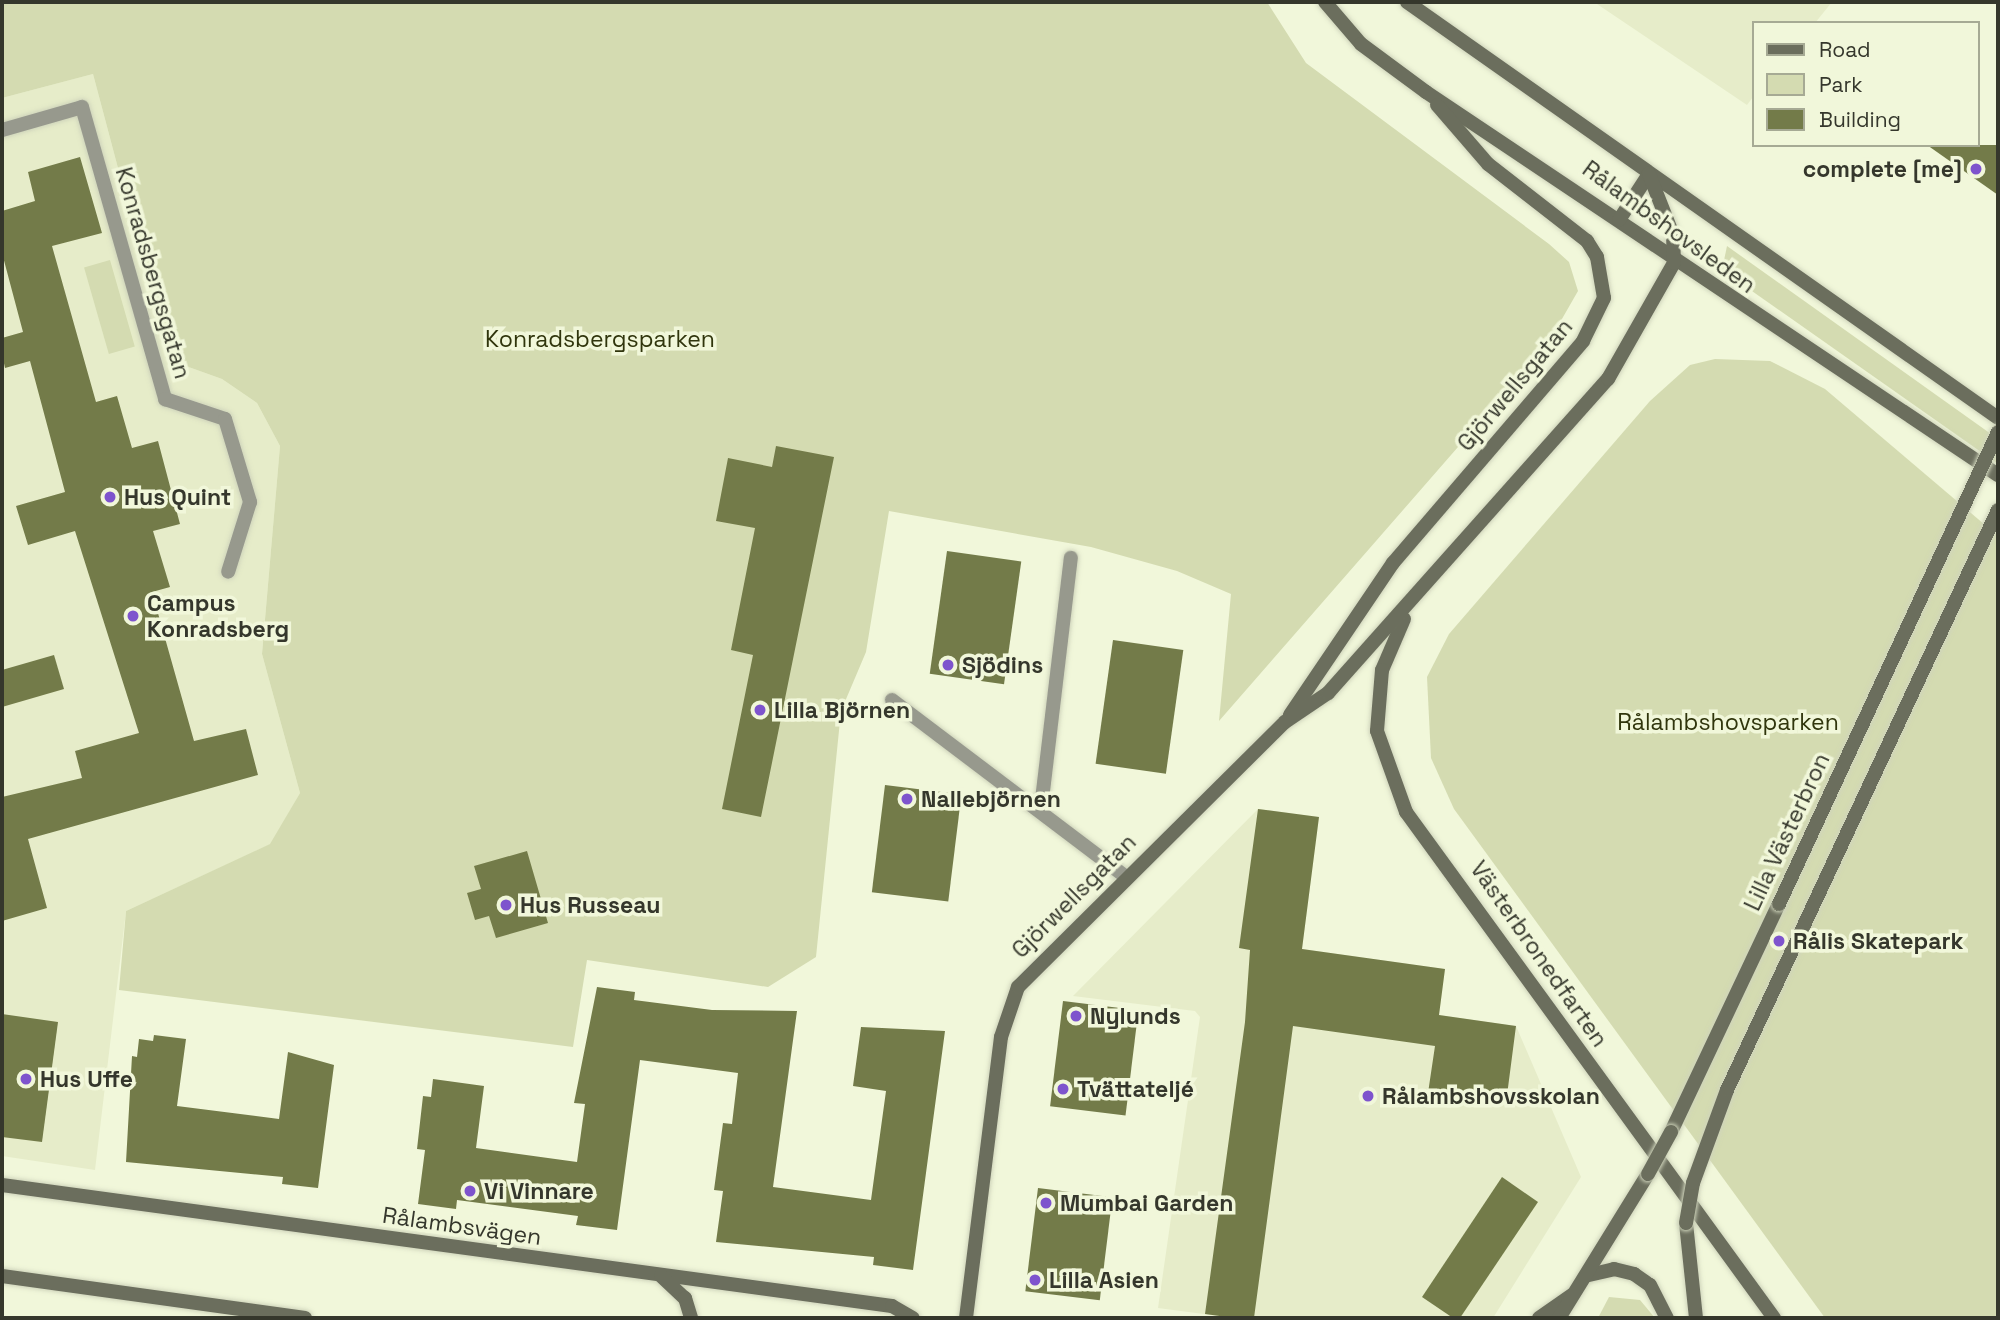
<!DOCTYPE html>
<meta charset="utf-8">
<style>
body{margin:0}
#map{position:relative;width:2000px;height:1320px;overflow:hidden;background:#f1f7da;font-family:"Space Grotesk",sans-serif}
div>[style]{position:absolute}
.built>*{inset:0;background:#e6ecc9}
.green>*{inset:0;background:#d4dbb1;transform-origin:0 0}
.building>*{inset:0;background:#737b49;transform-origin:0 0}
.roads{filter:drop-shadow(0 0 2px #cfd4bb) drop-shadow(0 0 2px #cfd4bb)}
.street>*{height:14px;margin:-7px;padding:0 7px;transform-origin:7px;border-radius:7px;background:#97998d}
.secondary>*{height:14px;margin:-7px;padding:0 7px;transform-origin:7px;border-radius:7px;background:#6b6e5d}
.bridges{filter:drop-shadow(0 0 2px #cfd4bb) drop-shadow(0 0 2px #cfd4bb)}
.secondary-bridge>*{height:14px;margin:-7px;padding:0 7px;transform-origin:7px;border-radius:7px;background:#6b6e5d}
.dots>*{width:19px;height:19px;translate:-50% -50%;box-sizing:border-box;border:4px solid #f1f7da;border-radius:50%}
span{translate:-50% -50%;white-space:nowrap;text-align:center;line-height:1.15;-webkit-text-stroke:7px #f1f7da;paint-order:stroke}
.poi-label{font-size:23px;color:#35372c;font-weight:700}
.right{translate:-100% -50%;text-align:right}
.left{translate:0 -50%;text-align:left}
.street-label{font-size:23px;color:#35372c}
.park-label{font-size:23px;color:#30350c}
.frame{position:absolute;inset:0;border:4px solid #35372c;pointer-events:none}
.legend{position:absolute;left:1752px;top:21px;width:228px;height:126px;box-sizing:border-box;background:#f1f7da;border:2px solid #a6aa94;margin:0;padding:9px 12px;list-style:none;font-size:21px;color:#35372c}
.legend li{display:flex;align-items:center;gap:14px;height:35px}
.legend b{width:35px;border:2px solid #a6aa94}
</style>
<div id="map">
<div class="built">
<i style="clip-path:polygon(1594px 2px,1832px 2px,1815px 23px,1753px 23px,1753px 97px,1747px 105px)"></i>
<i style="clip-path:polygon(93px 74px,169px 360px,222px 379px,257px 403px,280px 446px,262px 654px,300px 793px,271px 844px,126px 911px,95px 1170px,2px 1156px,2px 98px)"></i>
<i style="clip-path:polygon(1258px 809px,1319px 817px,1302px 949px,1445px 969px,1439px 1015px,1516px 1026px,1581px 1177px,1493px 1318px,1234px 1318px,1158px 1308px,1200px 1017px,1195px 1011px,1073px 996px)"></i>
</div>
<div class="green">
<i style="clip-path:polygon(2px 2px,1267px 2px,1306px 63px,1549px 244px,1569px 262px,1578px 291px,1547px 345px,1219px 721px,1231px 594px,1177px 571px,1091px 547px,889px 511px,866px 652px,841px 711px,816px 957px,768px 987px,587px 960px,573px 1047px,119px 990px,126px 911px,270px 844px,300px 793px,262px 654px,280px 446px,257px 403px,222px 379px,169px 360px,93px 74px,2px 98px)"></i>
<i style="clip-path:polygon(1727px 246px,1998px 439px,1998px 464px,1722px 270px)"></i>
<i style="left:110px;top:260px;width:90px;height:27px;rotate:74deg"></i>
<i style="clip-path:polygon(1715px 359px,1770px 361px,1825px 389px,1998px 536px,1998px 1318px,1825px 1318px,1454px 809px,1431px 758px,1427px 677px,1449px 634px,1650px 401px,1690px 365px)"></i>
<i style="clip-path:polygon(1609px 1297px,1640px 1300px,1655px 1318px,1598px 1318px)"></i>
</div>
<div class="building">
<i style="clip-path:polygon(1927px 145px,1998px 145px,1998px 195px)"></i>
<i style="clip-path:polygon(80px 157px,102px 233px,52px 246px,96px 402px,117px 396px,132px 448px,158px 441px,180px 524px,153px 531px,170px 587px,152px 592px,194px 741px,246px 729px,258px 775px,28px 839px,47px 908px,2px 921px,2px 797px,82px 778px,75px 751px,139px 733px,75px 531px,28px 545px,16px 506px,65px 492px,30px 361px,5px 368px,2px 354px,2px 338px,23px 332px,2px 253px,2px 211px,35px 201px,28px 172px)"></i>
<i style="clip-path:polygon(776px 446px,834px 457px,761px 817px,722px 809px,753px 655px,731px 650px,755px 528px,716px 521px,728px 458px,772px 467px)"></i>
<i style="left:947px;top:551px;width:75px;height:124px;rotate:8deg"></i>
<i style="left:1113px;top:640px;width:71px;height:125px;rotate:8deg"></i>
<i style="clip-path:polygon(54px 655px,64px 689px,2px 707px,2px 670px)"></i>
<i style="left:885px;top:785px;width:77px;height:108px;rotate:7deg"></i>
<i style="clip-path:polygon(1258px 809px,1319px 817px,1302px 949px,1445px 969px,1439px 1015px,1516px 1026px,1506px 1103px,1428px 1093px,1435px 1046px,1293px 1026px,1254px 1318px,1234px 1318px,1205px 1314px,1245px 1022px,1250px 950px,1239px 948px)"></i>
<i style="clip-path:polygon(527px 851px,548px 923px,496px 938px,489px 916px,475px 920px,467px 893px,481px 889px,474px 866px)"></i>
<i style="clip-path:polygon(597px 987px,635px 992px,634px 1000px,712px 1010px,797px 1011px,773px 1187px,871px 1200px,886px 1091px,853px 1086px,861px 1027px,945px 1031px,913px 1270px,873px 1265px,874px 1257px,716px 1242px,723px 1191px,714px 1190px,723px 1123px,732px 1124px,738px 1073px,640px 1060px,617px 1230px,576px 1225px,578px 1216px,457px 1200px,456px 1209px,418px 1204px,425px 1150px,417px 1149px,423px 1096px,431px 1097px,433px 1079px,484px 1086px,476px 1148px,577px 1162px,585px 1104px,574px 1103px)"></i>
<i style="left:1063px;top:1001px;width:76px;height:106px;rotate:7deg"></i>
<i style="clip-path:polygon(2px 1014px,58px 1022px,42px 1142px,2px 1137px)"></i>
<i style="clip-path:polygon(154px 1035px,186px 1039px,177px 1106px,279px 1119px,288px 1052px,334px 1065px,318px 1188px,282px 1184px,283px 1177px,126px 1162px,132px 1056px,137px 1057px,139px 1039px,153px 1041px)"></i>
<i style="clip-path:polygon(1502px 1177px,1538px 1202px,1460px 1318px,1453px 1318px,1422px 1297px)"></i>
<i style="left:1038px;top:1188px;width:75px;height:104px;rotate:7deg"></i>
</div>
<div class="roads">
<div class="street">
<i style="left:2px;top:130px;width:83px;rotate:-16deg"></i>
<i style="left:82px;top:107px;width:304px;rotate:74.1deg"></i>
<i style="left:165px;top:399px;width:63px;rotate:18.4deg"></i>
<i style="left:225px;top:419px;width:87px;rotate:73.2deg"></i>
<i style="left:250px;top:502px;width:73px;rotate:107.4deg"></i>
<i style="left:892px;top:700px;width:292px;rotate:37.1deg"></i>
<i style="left:1041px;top:808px;width:252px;rotate:-83.2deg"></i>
</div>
<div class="secondary">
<i style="left:1325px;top:2px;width:55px;rotate:49.4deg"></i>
<i style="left:1361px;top:44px;width:81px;rotate:36.4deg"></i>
<i style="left:1426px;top:92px;width:688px;rotate:33.81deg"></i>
<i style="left:1407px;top:2px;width:723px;rotate:35.14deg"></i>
<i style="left:1619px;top:220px;width:55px;rotate:-56.9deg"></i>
<i style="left:1404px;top:619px;width:56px;rotate:113.3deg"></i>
<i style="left:1382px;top:670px;width:61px;rotate:94.7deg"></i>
<i style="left:1377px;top:731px;width:86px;rotate:70.3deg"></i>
<i style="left:1406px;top:812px;width:626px;rotate:53.97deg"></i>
<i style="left:1290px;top:715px;width:184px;rotate:-55.9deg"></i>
<i style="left:1393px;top:563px;width:292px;rotate:-49.4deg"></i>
<i style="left:1583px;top:341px;width:48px;rotate:-64deg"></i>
<i style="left:1604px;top:298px;width:42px;rotate:-99.7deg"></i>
<i style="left:1597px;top:257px;width:19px;rotate:-122deg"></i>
<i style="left:1587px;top:241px;width:125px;rotate:-142.1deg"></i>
<i style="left:1488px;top:164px;width:78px;rotate:-130.8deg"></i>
<i style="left:1671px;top:1132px;width:252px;rotate:-64.7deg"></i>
<i style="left:2px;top:1185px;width:898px;rotate:7.74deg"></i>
<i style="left:892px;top:1306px;width:24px;rotate:30deg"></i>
<i style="left:1686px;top:1223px;width:96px;rotate:84deg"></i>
<i style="left:1589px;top:1275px;width:26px;rotate:-13deg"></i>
<i style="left:1614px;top:1269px;width:21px;rotate:14deg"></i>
<i style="left:1634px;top:1274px;width:19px;rotate:35deg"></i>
<i style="left:1650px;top:1285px;width:37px;rotate:63deg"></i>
<i style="left:2px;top:1276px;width:306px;rotate:7.9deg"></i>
<i style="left:661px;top:1276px;width:33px;rotate:43deg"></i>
<i style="left:685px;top:1298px;width:21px;rotate:73deg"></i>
<i style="left:966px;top:1318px;width:283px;rotate:-82.9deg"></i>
<i style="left:1001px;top:1037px;width:53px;rotate:-71.2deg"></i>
<i style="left:1018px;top:987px;width:376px;rotate:-44.8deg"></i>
<i style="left:1285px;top:722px;width:52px;rotate:-34deg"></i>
<i style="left:1328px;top:693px;width:421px;rotate:-48.3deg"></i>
<i style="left:1608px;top:379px;width:133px;rotate:-60.4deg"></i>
<i style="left:1674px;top:263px;width:28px;rotate:-92deg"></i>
<i style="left:1673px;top:235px;width:66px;rotate:-111.5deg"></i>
<i style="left:1539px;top:1318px;width:39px;rotate:-35deg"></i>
<i style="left:1559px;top:1318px;width:169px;rotate:-58.3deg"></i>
</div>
</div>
<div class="bridges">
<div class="secondary-bridge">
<i style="left:1779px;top:904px;width:520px;rotate:-65.11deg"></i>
<i style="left:1648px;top:1174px;width:48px;rotate:-61.3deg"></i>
<i style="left:1686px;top:1223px;width:41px;rotate:-80.1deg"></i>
<i style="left:1693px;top:1183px;width:99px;rotate:-69.9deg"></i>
<i style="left:1727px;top:1090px;width:640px;rotate:-64.96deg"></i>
</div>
</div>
<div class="dots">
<i style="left:1976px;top:169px;background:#7e54cd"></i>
<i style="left:110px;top:497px;background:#7e54cd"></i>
<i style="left:133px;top:616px;background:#7e54cd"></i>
<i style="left:948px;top:665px;background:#7e54cd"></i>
<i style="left:760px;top:710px;background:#7e54cd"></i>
<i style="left:907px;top:799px;background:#7e54cd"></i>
<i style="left:506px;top:905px;background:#7e54cd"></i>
<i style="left:1779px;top:941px;background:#7e54cd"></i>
<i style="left:1076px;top:1016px;background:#7e54cd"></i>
<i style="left:26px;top:1079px;background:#7e54cd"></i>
<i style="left:1063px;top:1089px;background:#7e54cd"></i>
<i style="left:1368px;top:1096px;background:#7e54cd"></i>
<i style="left:470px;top:1191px;background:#7e54cd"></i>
<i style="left:1046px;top:1203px;background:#7e54cd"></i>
<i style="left:1035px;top:1280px;background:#7e54cd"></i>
</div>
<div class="poi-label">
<span class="right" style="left:1962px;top:169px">complete [me]</span>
<span class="left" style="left:124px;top:497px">Hus Quint</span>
<span class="left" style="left:147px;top:616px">Campus<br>Konradsberg</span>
<span class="left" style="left:962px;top:665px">Sjödins</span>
<span class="left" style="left:774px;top:710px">Lilla Björnen</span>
<span class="left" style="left:921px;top:799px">Nallebjörnen</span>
<span class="left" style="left:520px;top:905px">Hus Russeau</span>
<span class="left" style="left:1793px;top:941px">Rålis Skatepark</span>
<span class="left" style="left:1090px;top:1016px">Nylunds</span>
<span class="left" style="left:40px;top:1079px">Hus Uffe</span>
<span class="left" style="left:1077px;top:1089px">Tvättateljé</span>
<span class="left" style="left:1382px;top:1096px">Rålambshovsskolan</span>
<span class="left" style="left:484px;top:1191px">Vi Vinnare</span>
<span class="left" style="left:1060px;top:1203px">Mumbai Garden</span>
<span class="left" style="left:1049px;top:1280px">Lilla Asien</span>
</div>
<div class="street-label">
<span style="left:1669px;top:227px;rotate:36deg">Rålambshovsleden</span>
<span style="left:153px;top:273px;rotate:74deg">Konradsbergsgatan</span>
<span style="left:1515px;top:385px;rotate:-50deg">Gjörwellsgatan</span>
<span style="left:1787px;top:832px;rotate:-65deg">Lilla Västerbron</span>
<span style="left:1074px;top:896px;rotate:-45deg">Gjörwellsgatan</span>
<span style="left:1539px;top:954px;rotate:55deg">Västerbronedfarten</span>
<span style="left:462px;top:1226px;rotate:8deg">Rålambsvägen</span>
</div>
<div class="park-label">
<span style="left:600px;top:339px">Konradsbergsparken</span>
<span style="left:1728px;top:722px">Rålambshovsparken</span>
</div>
<div class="frame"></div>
<ul class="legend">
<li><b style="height:9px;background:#6b6e5d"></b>Road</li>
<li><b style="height:19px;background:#d4dbb1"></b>Park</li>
<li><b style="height:19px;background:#737b49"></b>Building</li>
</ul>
</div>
